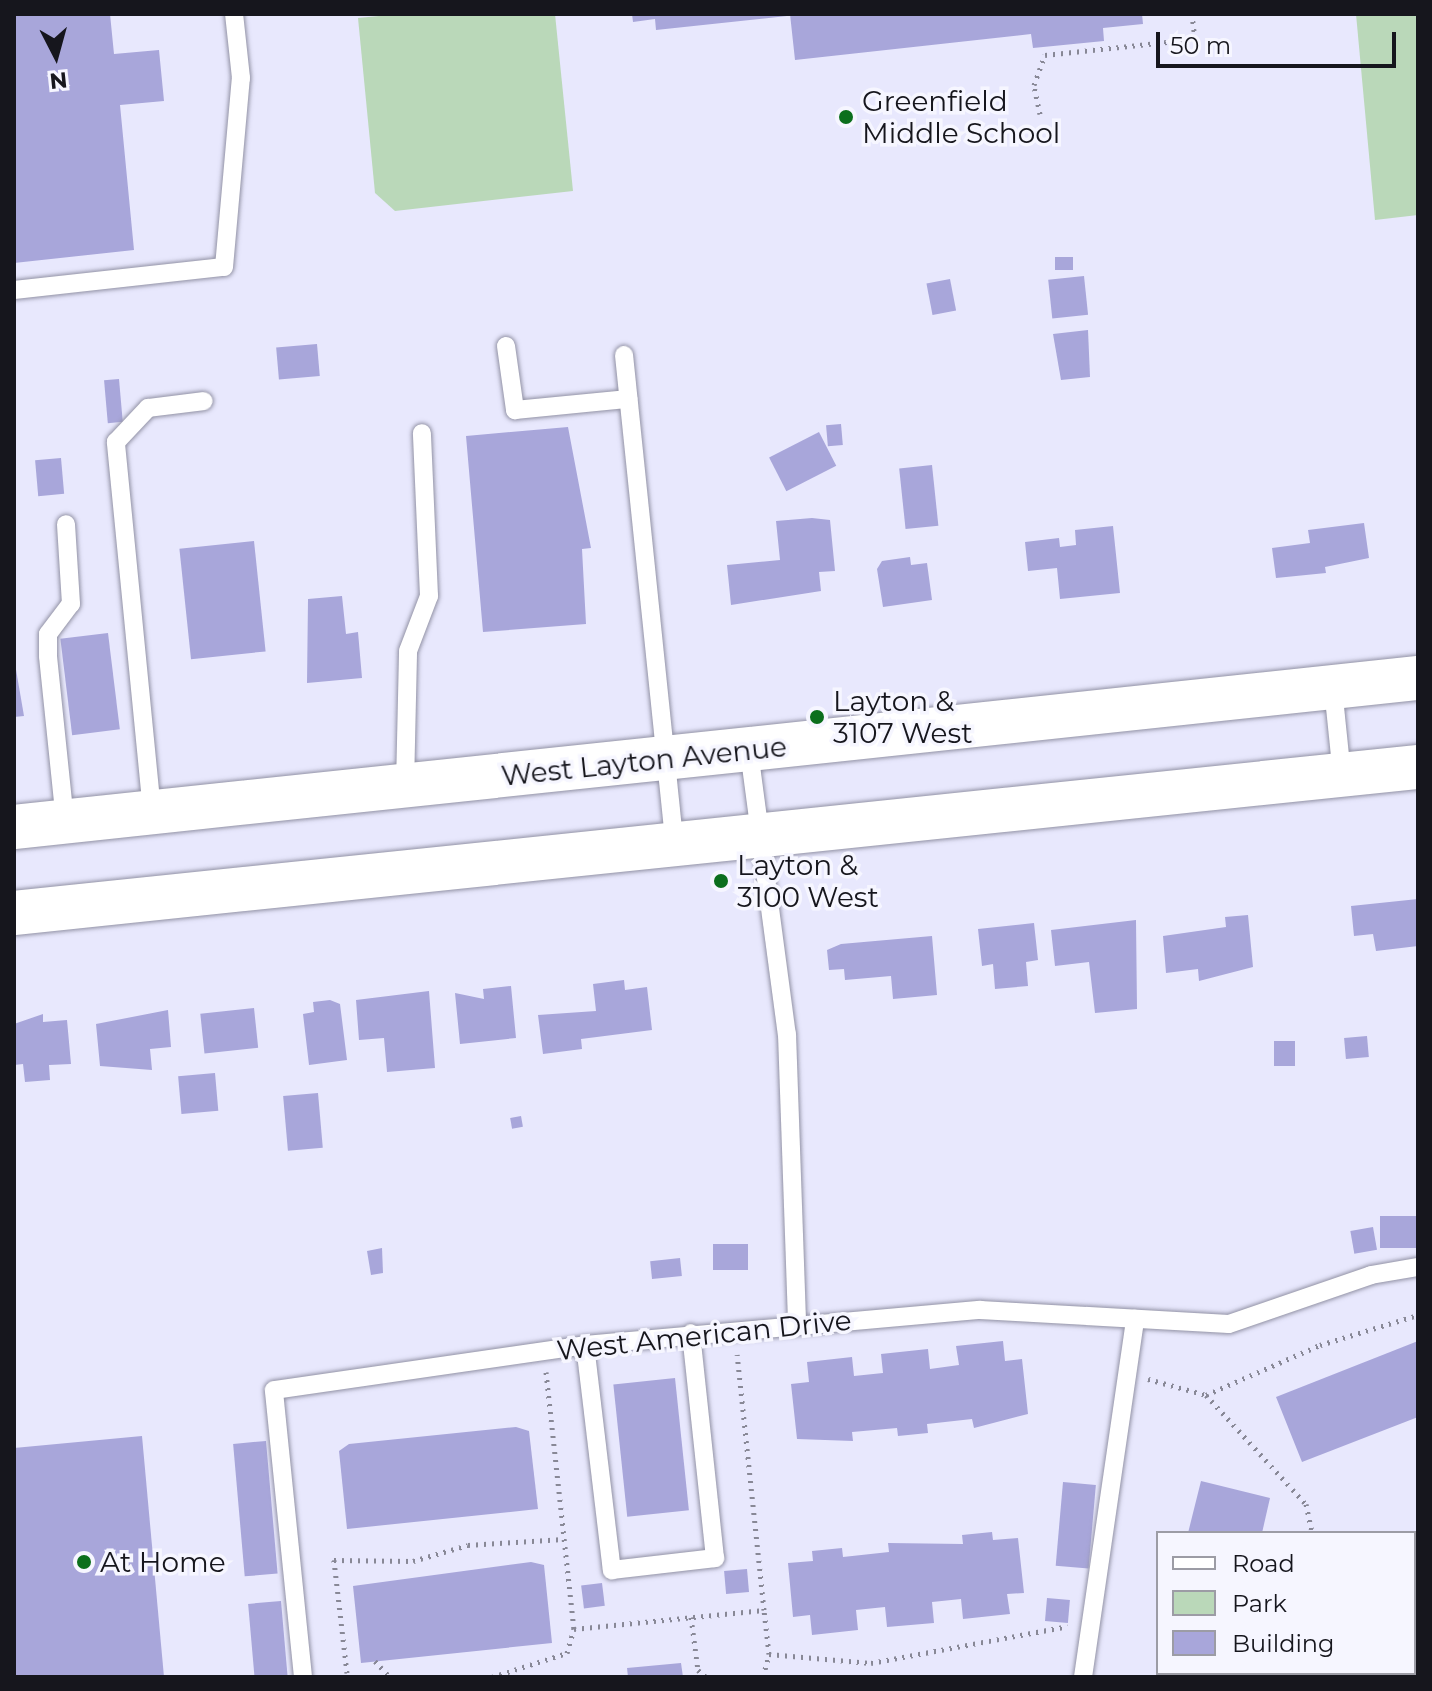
<!DOCTYPE html>
<style>
body{margin:0}
#map{position:relative;width:1432px;height:1691px;overflow:hidden;background:#e8e8fd;font-family:Montserrat,sans-serif}
div>[style]{position:absolute}
.green>*{inset:0;background:#bad8b9}
.stream>*{height:10px;margin:-5px;padding:0 5px;transform-origin:5px;border-radius:5px;background:#719a71}
.building>*{inset:0;background:#a8a6da;transform-origin:0 0}
.path>*{height:5px;margin-top:-2.5px;transform-origin:0;background:repeating-linear-gradient(90deg,#888896 0 2px,transparent 0 8px)}
.roads{filter:drop-shadow(0 0 2px #9292a5) drop-shadow(0 0 2px #9292a5)}
.service>*{height:18px;margin:-9px;padding:0 9px;transform-origin:9px;border-radius:9px;background:#fff}
.secondary>*{height:44px;margin:-22px;padding:0 22px;transform-origin:22px;border-radius:22px;background:#fff}
.dots>*{width:22px;height:22px;translate:-50% -50%;box-sizing:border-box;border:4px solid #f6f6ff;border-radius:50%}
span{translate:-50% -50%;white-space:nowrap;text-align:center;line-height:1.15;-webkit-text-stroke:7px #f6f6ff;paint-order:stroke}
.poi-label{font-size:28px;color:#16161d}
.left{translate:0 -50%;text-align:left}
.street-label{font-size:28px;color:#16161d}
.frame{position:absolute;inset:0;border:16px solid #16161d;pointer-events:none}
.legend{position:absolute;left:1156px;top:1531px;width:260px;height:144px;box-sizing:border-box;background:#f6f6ff;border:2px solid #9c9ca5;margin:0;padding:10px 14px;list-style:none;font-size:24px;color:#16161d}
.legend li{display:flex;align-items:center;gap:16px;height:40px}
.legend b{width:40px;border:2px solid #9c9ca5}
.north{position:absolute;left:16px;top:16px;width:80px;height:80px;-webkit-text-stroke:6px #f6f6ff;paint-order:stroke;rotate:174deg;font-size:22px;font-weight:700;line-height:32px;text-align:center;color:#16161d}
.north::after{content:'';display:block;margin:auto;width:28px;height:36px;background:#16161d;clip-path:polygon(50% 0,100% 100%,50% 72%,0 100%)}
.scale{position:absolute;left:1156px;top:32px;width:240px;height:36px;box-sizing:border-box;border:4px solid #16161d;border-top:0;padding-left:10px;font-size:24px;line-height:28px;white-space:nowrap;color:#16161d;-webkit-text-stroke:6px #f6f6ff;paint-order:stroke}
</style>
<div id="map">
<div class="green">
<i style="clip-path:polygon(400px 14px,555px 14px,573px 191px,395px 211px,375px 193px,358px 18px)"></i>
<i style="clip-path:polygon(1356px 14px,1418px 14px,1418px 215px,1375px 220px)"></i>
</div>
<div class="stream">
<i style="left:1414px;top:1552px;width:4px;rotate:-14deg"></i>
<i style="left:1311px;top:1677px;width:4px;rotate:-76deg"></i>
</div>
<div class="building">
<i style="clip-path:polygon(14px 14px,110px 14px,114px 54px,159px 50px,164px 101px,120px 105px,134px 250px,14px 263px)"></i>
<i style="clip-path:polygon(632px 14px,787px 14px,787px 16px,656px 30px,655px 19px,633px 22px)"></i>
<i style="clip-path:polygon(790px 14px,1142px 14px,1143px 24px,1103px 28px,1104px 41px,1033px 48px,1031px 34px,795px 60px)"></i>
<i style="left:1073px;top:257px;width:13px;height:18px;rotate:90deg"></i>
<i style="left:1084px;top:276px;width:39px;height:36px;rotate:84deg"></i>
<i style="left:950px;top:279px;width:32px;height:24px;rotate:79deg"></i>
<i style="clip-path:polygon(1088px 330px,1090px 377px,1061px 380px,1053px 334px)"></i>
<i style="left:317px;top:344px;width:32px;height:41px;rotate:85deg"></i>
<i style="left:119px;top:379px;width:43px;height:15px;rotate:85deg"></i>
<i style="left:841px;top:424px;width:21px;height:15px;rotate:85deg"></i>
<i style="clip-path:polygon(568px 427px,591px 548px,582px 549px,586px 624px,483px 632px,466px 436px)"></i>
<i style="left:819px;top:432px;width:38px;height:56px;rotate:63deg"></i>
<i style="left:61px;top:458px;width:36px;height:26px;rotate:85deg"></i>
<i style="left:932px;top:465px;width:61px;height:33px;rotate:84deg"></i>
<i style="clip-path:polygon(812px 518px,830px 520px,835px 571px,819px 572px,821px 591px,731px 605px,727px 565px,780px 560px,776px 521px)"></i>
<i style="clip-path:polygon(1364px 523px,1369px 558px,1325px 567px,1326px 573px,1276px 578px,1272px 548px,1310px 543px,1308px 530px)"></i>
<i style="clip-path:polygon(1113px 526px,1120px 593px,1060px 599px,1057px 568px,1028px 571px,1025px 542px,1059px 538px,1060px 547px,1076px 545px,1075px 530px)"></i>
<i style="left:254px;top:541px;width:111px;height:75px;rotate:84deg"></i>
<i style="clip-path:polygon(910px 557px,911px 565px,927px 563px,932px 600px,883px 607px,877px 569px,882px 561px)"></i>
<i style="clip-path:polygon(342px 596px,346px 634px,358px 632px,362px 678px,307px 683px,308px 599px)"></i>
<i style="left:108px;top:633px;width:97px;height:48px;rotate:83deg"></i>
<i style="clip-path:polygon(14px 658px,24px 716px,14px 717px)"></i>
<i style="clip-path:polygon(1418px 899px,1418px 946px,1376px 951px,1373px 934px,1354px 936px,1351px 906px)"></i>
<i style="clip-path:polygon(1248px 915px,1253px 967px,1199px 981px,1198px 969px,1166px 973px,1163px 936px,1226px 927px,1225px 917px)"></i>
<i style="clip-path:polygon(1136px 920px,1137px 1009px,1095px 1013px,1089px 962px,1055px 966px,1051px 930px)"></i>
<i style="clip-path:polygon(1034px 923px,1038px 960px,1026px 962px,1028px 986px,995px 989px,993px 964px,982px 966px,978px 929px)"></i>
<i style="clip-path:polygon(932px 936px,937px 995px,893px 999px,891px 976px,845px 980px,844px 969px,829px 970px,827px 950px,841px 944px)"></i>
<i style="clip-path:polygon(624px 980px,625px 990px,647px 987px,652px 1030px,581px 1039px,582px 1049px,543px 1054px,538px 1015px,596px 1011px,593px 984px)"></i>
<i style="clip-path:polygon(511px 986px,516px 1038px,460px 1044px,455px 993px,484px 999px,483px 989px)"></i>
<i style="clip-path:polygon(429px 991px,435px 1068px,387px 1072px,384px 1038px,359px 1040px,356px 1000px)"></i>
<i style="clip-path:polygon(330px 1000px,340px 1004px,347px 1060px,309px 1065px,303px 1014px,314px 1012px,313px 1002px)"></i>
<i style="left:254px;top:1008px;width:40px;height:54px;rotate:84deg"></i>
<i style="clip-path:polygon(168px 1010px,171px 1047px,150px 1049px,152px 1070px,100px 1066px,96px 1024px)"></i>
<i style="clip-path:polygon(43px 1014px,43px 1022px,67px 1020px,71px 1064px,49px 1065px,50px 1080px,25px 1082px,23px 1064px,14px 1065px,14px 1024px)"></i>
<i style="left:1367px;top:1036px;width:21px;height:23px;rotate:85deg"></i>
<i style="left:1274px;top:1041px;width:21px;height:25px"></i>
<i style="left:215px;top:1073px;width:38px;height:37px;rotate:85deg"></i>
<i style="left:318px;top:1093px;width:55px;height:35px;rotate:85deg"></i>
<i style="left:521px;top:1116px;width:11px;height:11px;rotate:80deg"></i>
<i style="left:1418px;top:1216px;width:32px;height:38px;rotate:90deg"></i>
<i style="left:1373px;top:1227px;width:23px;height:23px;rotate:80deg"></i>
<i style="left:713px;top:1244px;width:35px;height:26px"></i>
<i style="clip-path:polygon(382px 1248px,383px 1273px,371px 1275px,367px 1251px)"></i>
<i style="left:680px;top:1258px;width:18px;height:30px;rotate:84deg"></i>
<i style="clip-path:polygon(1003px 1341px,1005px 1361px,1022px 1359px,1028px 1414px,974px 1428px,972px 1419px,927px 1424px,928px 1433px,898px 1436px,897px 1428px,852px 1432px,853px 1441px,797px 1439px,791px 1384px,809px 1382px,807px 1362px,852px 1357px,854px 1376px,883px 1373px,881px 1354px,928px 1349px,930px 1369px,959px 1365px,956px 1346px)"></i>
<i style="clip-path:polygon(1418px 1341px,1418px 1417px,1302px 1462px,1276px 1397px)"></i>
<i style="left:675px;top:1378px;width:133px;height:62px;rotate:84deg"></i>
<i style="clip-path:polygon(516px 1427px,529px 1431px,538px 1509px,347px 1529px,339px 1451px,349px 1444px)"></i>
<i style="clip-path:polygon(142px 1436px,164px 1677px,14px 1677px,14px 1448px)"></i>
<i style="left:266px;top:1441px;width:133px;height:33px;rotate:85deg"></i>
<i style="clip-path:polygon(1201px 1481px,1270px 1498px,1262px 1533px,1188px 1533px)"></i>
<i style="left:1063px;top:1482px;width:33px;height:84px;rotate:5deg"></i>
<i style="clip-path:polygon(992px 1532px,993px 1540px,1018px 1538px,1024px 1593px,1007px 1594px,1010px 1614px,963px 1619px,961px 1599px,932px 1602px,934px 1623px,887px 1627px,885px 1607px,856px 1610px,858px 1630px,812px 1635px,810px 1615px,793px 1617px,788px 1563px,813px 1561px,812px 1551px,842px 1548px,843px 1557px,889px 1552px,888px 1543px,963px 1544px,962px 1535px)"></i>
<i style="clip-path:polygon(531px 1562px,544px 1565px,552px 1643px,361px 1663px,353px 1586px)"></i>
<i style="left:747px;top:1569px;width:23px;height:23px;rotate:85deg"></i>
<i style="left:602px;top:1583px;width:23px;height:21px;rotate:83deg"></i>
<i style="left:1047px;top:1598px;width:23px;height:23px;rotate:5deg"></i>
<i style="left:281px;top:1601px;width:76px;height:33px;rotate:85deg"></i>
<i style="clip-path:polygon(681px 1663px,683px 1677px,628px 1677px,627px 1668px)"></i>
</div>
<div class="path">
<i style="left:1040px;top:114px;width:30px;rotate:-102deg"></i>
<i style="left:1034px;top:85px;width:32px;rotate:-70deg"></i>
<i style="left:1045px;top:55px;width:151px;rotate:-6.1deg"></i>
<i style="left:1195px;top:39px;width:25px;rotate:-97deg"></i>
<i style="left:546px;top:1372px;width:259px;rotate:83.8deg"></i>
<i style="left:574px;top:1629px;width:191px;rotate:-5.7deg"></i>
<i style="left:764px;top:1610px;width:257px;rotate:-96deg"></i>
<i style="left:1148px;top:1379px;width:60px;rotate:15.4deg"></i>
<i style="left:1206px;top:1395px;width:124px;rotate:-23.7deg"></i>
<i style="left:1320px;top:1345px;width:102px;rotate:-17deg"></i>
<i style="left:1206px;top:1395px;width:148px;rotate:47.5deg"></i>
<i style="left:1306px;top:1504px;width:30px;rotate:78deg"></i>
<i style="left:691px;top:1617px;width:53px;rotate:82.5deg"></i>
<i style="left:698px;top:1670px;width:11px;rotate:41deg"></i>
<i style="left:769px;top:1654px;width:102px;rotate:5deg"></i>
<i style="left:871px;top:1663px;width:200px;rotate:-10.6deg"></i>
<i style="left:375px;top:1661px;width:22px;rotate:47deg"></i>
<i style="left:347px;top:1673px;width:114px;rotate:-96.6deg"></i>
<i style="left:334px;top:1560px;width:79px;rotate:0.7deg"></i>
<i style="left:413px;top:1561px;width:57px;rotate:-16.2deg"></i>
<i style="left:468px;top:1545px;width:96px;rotate:-3.6deg"></i>
<i style="left:1379px;top:1673px;width:5px;rotate:53deg"></i>
<i style="left:492px;top:1677px;width:79px;rotate:-17.7deg"></i>
<i style="left:567px;top:1653px;width:25px;rotate:-74deg"></i>
<i style="left:763px;top:1677px;width:24px;rotate:-75deg"></i>
<i style="left:769px;top:1654px;width:44px;rotate:-96.5deg"></i>
</div>
<div class="roads">
<div class="service">
<i style="left:14px;top:290px;width:211px;rotate:-6.3deg"></i>
<i style="left:224px;top:267px;width:190px;rotate:-84.9deg"></i>
<i style="left:241px;top:78px;width:64px;rotate:-96.2deg"></i>
<i style="left:506px;top:346px;width:65px;rotate:82deg"></i>
<i style="left:515px;top:410px;width:114px;rotate:-5.6deg"></i>
<i style="left:624px;top:355px;width:494px;rotate:84.1deg"></i>
<i style="left:1333px;top:688px;width:87px;rotate:84.1deg"></i>
<i style="left:749px;top:751px;width:286px;rotate:82.4deg"></i>
<i style="left:787px;top:1034px;width:290px;rotate:88deg"></i>
<i style="left:405px;top:786px;width:135px;rotate:-88.7deg"></i>
<i style="left:408px;top:651px;width:59px;rotate:-69.1deg"></i>
<i style="left:429px;top:596px;width:163px;rotate:-92.5deg"></i>
<i style="left:152px;top:811px;width:371px;rotate:-95.6deg"></i>
<i style="left:116px;top:442px;width:47px;rotate:-46.7deg"></i>
<i style="left:148px;top:408px;width:56px;rotate:-7.1deg"></i>
<i style="left:65px;top:821px;width:166px;rotate:-95.9deg"></i>
<i style="left:48px;top:656px;width:22px;rotate:-90deg"></i>
<i style="left:48px;top:634px;width:38px;rotate:-53deg"></i>
<i style="left:71px;top:604px;width:80px;rotate:-93.6deg"></i>
<i style="left:585px;top:1345px;width:227px;rotate:83.2deg"></i>
<i style="left:612px;top:1570px;width:104px;rotate:-6.6deg"></i>
<i style="left:715px;top:1558px;width:226px;rotate:-96.1deg"></i>
<i style="left:303px;top:1677px;width:288px;rotate:-95.8deg"></i>
<i style="left:274px;top:1390px;width:314px;rotate:-8.2deg"></i>
<i style="left:585px;top:1345px;width:397px;rotate:-5.1deg"></i>
<i style="left:980px;top:1310px;width:249px;rotate:3.2deg"></i>
<i style="left:1229px;top:1324px;width:150px;rotate:-19deg"></i>
<i style="left:1371px;top:1275px;width:48px;rotate:-9.7deg"></i>
<i style="left:1083px;top:1677px;width:362px;rotate:-81.7deg"></i>
</div>
<div class="secondary">
<i style="left:14px;top:827px;width:1412px;rotate:-6.06deg"></i>
<i style="left:14px;top:913px;width:1412px;rotate:-5.94deg"></i>
</div>
</div>
<div class="dots">
<i style="left:846px;top:117px;background:#0c6f1d"></i>
<i style="left:817px;top:717px;background:#0c6f1d"></i>
<i style="left:721px;top:881px;background:#0c6f1d"></i>
<i style="left:84px;top:1562px;background:#0c6f1d"></i>
</div>
<div class="poi-label">
<span class="left" style="left:862px;top:117px">Greenfield<br>Middle School</span>
<span class="left" style="left:833px;top:717px">Layton &amp;<br>3107 West</span>
<span class="left" style="left:737px;top:881px">Layton &amp;<br>3100 West</span>
<span class="left" style="left:100px;top:1562px">At Home</span>
</div>
<div class="street-label">
<span style="left:644px;top:761px;rotate:-6deg">West Layton Avenue</span>
<span style="left:704px;top:1335px;rotate:-6deg">West American Drive</span>
</div>
<div class="frame"></div>
<ul class="legend">
<li><b style="height:10px;background:#fff"></b>Road</li>
<li><b style="height:22px;background:#bad8b9"></b>Park</li>
<li><b style="height:22px;background:#a8a6da"></b>Building</li>
</ul>
<div class="north">N</div>
<div class="scale">50 m</div>
</div>
